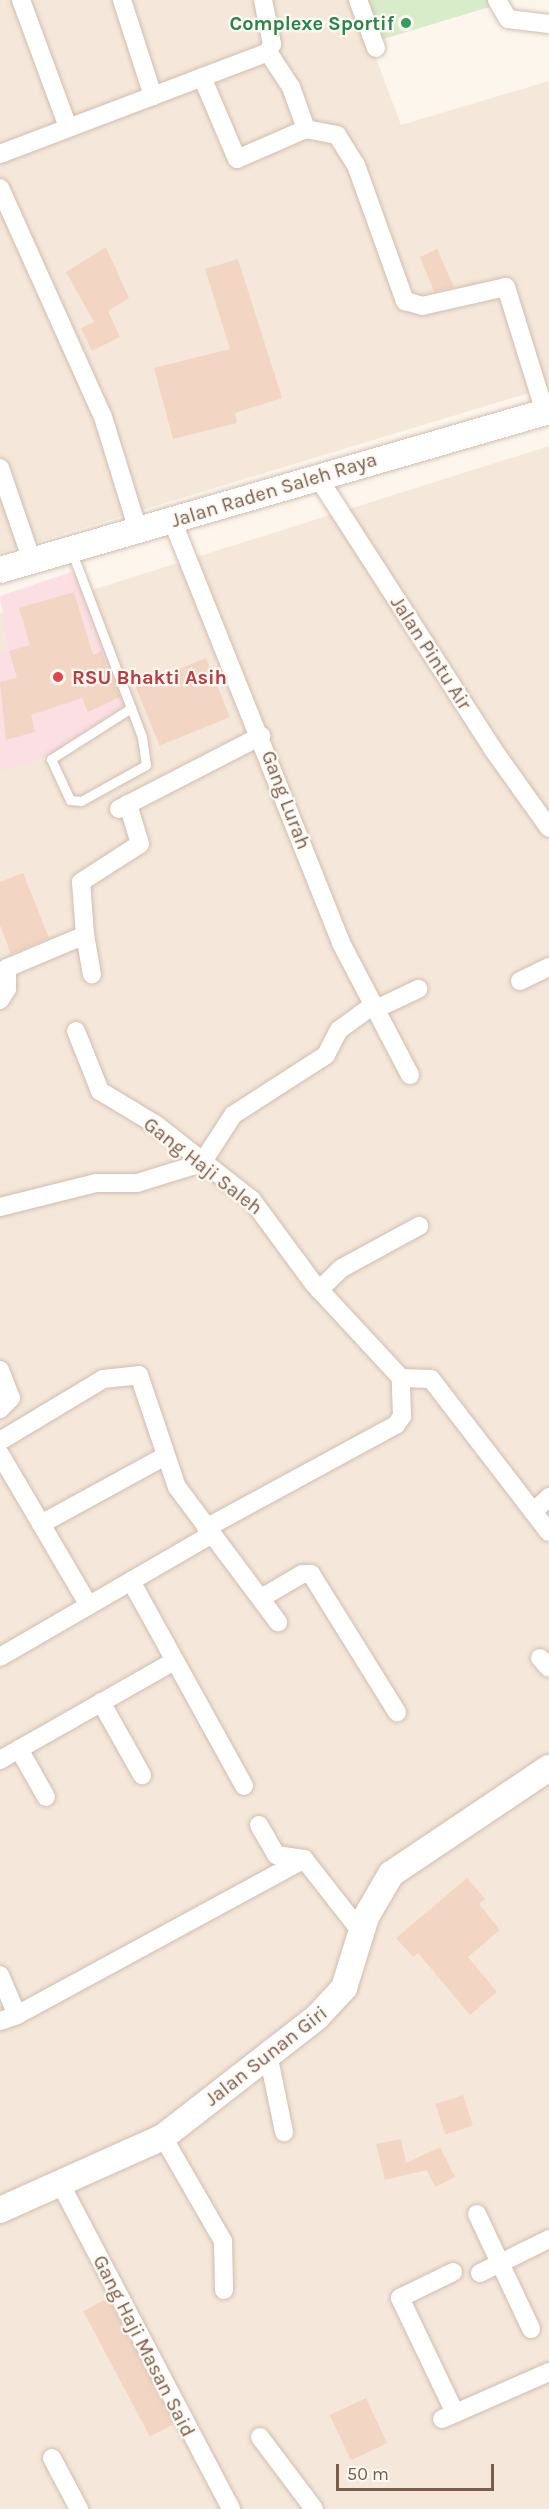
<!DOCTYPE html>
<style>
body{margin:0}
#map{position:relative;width:549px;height:2509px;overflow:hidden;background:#fdf6ec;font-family:Karla,sans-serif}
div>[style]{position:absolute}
.residential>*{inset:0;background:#f5e8da}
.medical>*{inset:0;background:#fbdfe3}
.green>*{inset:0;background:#d8ecc9}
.building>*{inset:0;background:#f3d5c3;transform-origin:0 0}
.roads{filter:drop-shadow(0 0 2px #d1beb0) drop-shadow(0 0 2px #d1beb0)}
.lane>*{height:9px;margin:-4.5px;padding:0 4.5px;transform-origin:4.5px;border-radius:4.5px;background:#fff}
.street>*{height:18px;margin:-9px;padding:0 9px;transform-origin:9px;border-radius:9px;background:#fff}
.secondary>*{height:26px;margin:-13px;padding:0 13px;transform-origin:13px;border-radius:13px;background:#fff}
.dots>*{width:16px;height:16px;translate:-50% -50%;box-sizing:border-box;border:3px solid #fffaf3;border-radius:50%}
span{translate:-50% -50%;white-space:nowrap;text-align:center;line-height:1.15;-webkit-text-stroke:4.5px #fffaf3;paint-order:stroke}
.leisure-label{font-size:20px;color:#27864d;font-weight:700}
.right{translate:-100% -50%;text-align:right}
.street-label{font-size:20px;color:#7a5c4d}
.health-label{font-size:20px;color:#be3a42;font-weight:700}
.left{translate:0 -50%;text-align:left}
.scale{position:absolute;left:336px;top:2464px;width:158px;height:27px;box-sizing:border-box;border:3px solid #7a5c4d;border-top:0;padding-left:8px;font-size:18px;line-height:21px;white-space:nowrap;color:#7a5c4d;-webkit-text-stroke:4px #fffaf3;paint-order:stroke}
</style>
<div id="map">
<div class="residential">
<i style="clip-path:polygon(0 0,354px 0,401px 125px,549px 81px,549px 387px,0 553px)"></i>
<i style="clip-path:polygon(549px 446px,549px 2509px,0 2509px,0 613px,73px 596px)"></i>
</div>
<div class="medical">
<i style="clip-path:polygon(74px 571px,126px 704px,48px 756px,0 771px,0 651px,8px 648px,0 596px)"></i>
</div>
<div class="green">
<i style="clip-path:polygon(364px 0,494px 0,496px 5px,380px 40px)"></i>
</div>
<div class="building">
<i style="clip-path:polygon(106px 247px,129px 298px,108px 311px,120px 337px,92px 351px,81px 328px,94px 322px,66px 272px)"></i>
<i style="clip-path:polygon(437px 249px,454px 287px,434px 292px,420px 257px)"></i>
<i style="clip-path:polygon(238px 259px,282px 398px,235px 413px,237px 423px,173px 439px,154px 368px,230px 349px,205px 269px)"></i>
<i style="clip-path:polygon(74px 592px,93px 655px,101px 651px,120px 697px,88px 712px,82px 698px,31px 715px,35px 732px,6px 740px,0 682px,17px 678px,9px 651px,30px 645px,19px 608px)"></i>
<i style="left:206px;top:658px;width:64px;height:76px;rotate:68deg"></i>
<i style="clip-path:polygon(23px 873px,49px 938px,11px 954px,0 925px,0 882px)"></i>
<i style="clip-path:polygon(467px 1878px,485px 1899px,479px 1904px,500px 1930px,468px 1957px,497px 1992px,470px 2015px,418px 1953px,413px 1957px,396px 1938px)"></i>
<i style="left:463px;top:2095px;width:32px;height:29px;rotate:72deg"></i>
<i style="clip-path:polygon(401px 2139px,406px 2163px,440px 2147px,455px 2177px,435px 2187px,427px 2170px,385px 2180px,376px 2144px)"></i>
<i style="left:108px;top:2298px;width:142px;height:28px;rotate:62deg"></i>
<i style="left:366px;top:2398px;width:50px;height:40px;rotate:65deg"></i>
</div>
<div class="roads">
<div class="lane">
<i style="left:71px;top:550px;width:200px;rotate:69.2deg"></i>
<i style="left:142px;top:737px;width:28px;rotate:82deg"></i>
<i style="left:146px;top:765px;width:74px;rotate:151deg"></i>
<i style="left:81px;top:801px;width:11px;rotate:-175deg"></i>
<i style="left:70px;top:800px;width:45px;rotate:-114.9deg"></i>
<i style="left:51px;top:759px;width:95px;rotate:-32.5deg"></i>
</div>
<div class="street">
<i style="left:21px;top:0;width:135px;rotate:69.7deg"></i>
<i style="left:122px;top:0;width:101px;rotate:72.1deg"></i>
<i style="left:358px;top:0;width:51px;rotate:69.4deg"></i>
<i style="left:497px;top:0;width:22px;rotate:60deg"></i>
<i style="left:508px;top:19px;width:41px;rotate:7deg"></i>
<i style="left:268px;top:52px;width:42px;rotate:56.7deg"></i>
<i style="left:291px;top:87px;width:45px;rotate:70.3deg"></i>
<i style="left:306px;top:129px;width:32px;rotate:11deg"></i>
<i style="left:337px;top:135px;width:36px;rotate:58deg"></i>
<i style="left:356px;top:165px;width:145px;rotate:70.2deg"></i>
<i style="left:405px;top:301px;width:18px;rotate:16deg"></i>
<i style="left:422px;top:306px;width:86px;rotate:-12.7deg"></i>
<i style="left:506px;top:287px;width:131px;rotate:72.7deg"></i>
<i style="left:202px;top:77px;width:89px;rotate:66.9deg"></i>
<i style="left:237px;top:159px;width:75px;rotate:-23.5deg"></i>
<i style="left:0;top:154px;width:287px;rotate:-20.8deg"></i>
<i style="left:268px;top:52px;width:9px;rotate:-63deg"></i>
<i style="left:272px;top:44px;width:45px;rotate:-101.6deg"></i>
<i style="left:0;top:188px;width:251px;rotate:65.8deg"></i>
<i style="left:103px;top:417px;width:118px;rotate:72.8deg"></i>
<i style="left:0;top:468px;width:98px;rotate:71deg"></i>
<i style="left:317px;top:476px;width:323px;rotate:57.2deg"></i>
<i style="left:492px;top:748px;width:98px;rotate:54.5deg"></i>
<i style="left:172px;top:520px;width:456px;rotate:68.2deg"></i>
<i style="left:341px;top:943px;width:149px;rotate:62.4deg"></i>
<i style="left:119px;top:809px;width:160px;rotate:-27.2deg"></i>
<i style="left:85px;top:935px;width:40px;rotate:80deg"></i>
<i style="left:520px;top:981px;width:32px;rotate:-26deg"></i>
<i style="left:0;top:1000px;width:13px;rotate:-58deg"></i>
<i style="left:7px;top:989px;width:21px;rotate:-90deg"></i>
<i style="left:7px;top:968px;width:85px;rotate:-22.9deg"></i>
<i style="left:85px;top:935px;width:53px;rotate:-94.3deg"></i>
<i style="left:81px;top:882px;width:70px;rotate:-32.8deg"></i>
<i style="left:140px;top:844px;width:42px;rotate:-106.7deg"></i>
<i style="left:376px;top:1009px;width:47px;rotate:-25.5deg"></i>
<i style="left:76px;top:1031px;width:65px;rotate:68.2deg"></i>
<i style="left:100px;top:1091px;width:64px;rotate:31deg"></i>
<i style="left:155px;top:1124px;width:123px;rotate:38.1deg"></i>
<i style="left:252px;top:1200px;width:104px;rotate:53.6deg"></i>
<i style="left:314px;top:1284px;width:128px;rotate:47.2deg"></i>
<i style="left:401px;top:1378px;width:30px;rotate:2deg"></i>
<i style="left:431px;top:1379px;width:193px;rotate:52.4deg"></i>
<i style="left:0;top:1207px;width:99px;rotate:-14deg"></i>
<i style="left:96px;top:1183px;width:41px"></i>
<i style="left:137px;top:1183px;width:68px;rotate:-17.1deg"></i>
<i style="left:202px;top:1163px;width:57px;rotate:-57.1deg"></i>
<i style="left:233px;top:1115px;width:111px;rotate:-32.8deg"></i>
<i style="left:326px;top:1055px;width:28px;rotate:-63deg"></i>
<i style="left:339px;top:1030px;width:42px;rotate:-36.3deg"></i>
<i style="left:319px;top:1290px;width:32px;rotate:-44deg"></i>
<i style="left:342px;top:1268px;width:88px;rotate:-28.6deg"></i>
<i style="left:0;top:1370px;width:30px;rotate:69deg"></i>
<i style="left:11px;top:1398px;width:16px;rotate:135deg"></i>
<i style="left:0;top:1441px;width:120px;rotate:-31deg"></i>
<i style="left:103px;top:1379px;width:36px;rotate:-6deg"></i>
<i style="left:139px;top:1375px;width:118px;rotate:71.3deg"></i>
<i style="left:177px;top:1487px;width:169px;rotate:53.2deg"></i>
<i style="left:0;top:1454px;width:176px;rotate:59.6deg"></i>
<i style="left:533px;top:1512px;width:22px;rotate:-43deg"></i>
<i style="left:41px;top:1524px;width:141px;rotate:-28.7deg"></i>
<i style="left:206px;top:1528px;width:216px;rotate:-28.5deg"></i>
<i style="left:396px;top:1425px;width:11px;rotate:-56deg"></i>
<i style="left:402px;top:1416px;width:38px;rotate:-92deg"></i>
<i style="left:131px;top:1581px;width:234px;rotate:61.1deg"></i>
<i style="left:263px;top:1597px;width:45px;rotate:-30.5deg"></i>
<i style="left:302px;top:1574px;width:9px"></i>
<i style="left:311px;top:1574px;width:163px;rotate:58.1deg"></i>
<i style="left:0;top:1657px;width:245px;rotate:-30.1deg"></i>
<i style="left:540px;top:1658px;width:13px;rotate:48deg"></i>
<i style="left:101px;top:1702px;width:84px;rotate:60.7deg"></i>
<i style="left:19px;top:1749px;width:55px;rotate:60.6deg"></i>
<i style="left:0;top:1760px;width:200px;rotate:-29.6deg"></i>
<i style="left:259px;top:1825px;width:34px;rotate:60deg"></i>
<i style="left:276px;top:1855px;width:28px;rotate:8deg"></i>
<i style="left:304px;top:1859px;width:94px;rotate:51.9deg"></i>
<i style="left:0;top:1975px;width:43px;rotate:67deg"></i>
<i style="left:17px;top:2015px;width:327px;rotate:-28.5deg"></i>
<i style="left:0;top:2021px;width:18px;rotate:-19deg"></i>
<i style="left:268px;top:2054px;width:80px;rotate:78.4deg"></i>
<i style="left:163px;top:2137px;width:120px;rotate:60deg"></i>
<i style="left:223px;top:2241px;width:49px;rotate:88.8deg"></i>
<i style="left:59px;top:2181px;width:370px;rotate:62.3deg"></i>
<i style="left:477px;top:2214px;width:127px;rotate:64.8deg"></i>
<i style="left:453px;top:2272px;width:59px;rotate:153.9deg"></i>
<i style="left:400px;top:2298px;width:127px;rotate:64.4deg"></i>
<i style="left:480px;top:2273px;width:77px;rotate:-26.2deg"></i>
<i style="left:442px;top:2419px;width:117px;rotate:-23.7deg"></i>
<i style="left:260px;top:2437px;width:90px;rotate:53.1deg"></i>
<i style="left:52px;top:2458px;width:58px;rotate:62.1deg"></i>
</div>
<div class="secondary">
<i style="left:0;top:570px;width:572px;rotate:-16.15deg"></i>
<i style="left:0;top:2210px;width:179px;rotate:-24.1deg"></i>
<i style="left:163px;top:2137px;width:195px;rotate:-37.9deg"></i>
<i style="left:317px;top:2017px;width:40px;rotate:-47deg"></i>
<i style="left:344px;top:1988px;width:74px;rotate:-72.8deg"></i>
<i style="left:366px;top:1917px;width:50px;rotate:-59.8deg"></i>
<i style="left:391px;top:1874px;width:190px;rotate:-33.9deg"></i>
</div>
</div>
<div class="dots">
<i style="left:406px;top:23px;background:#2e9e5b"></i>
<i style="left:58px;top:677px;background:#e0444e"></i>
</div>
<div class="leisure-label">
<span class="right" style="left:394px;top:23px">Complexe Sportif</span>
</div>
<div class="street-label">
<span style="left:274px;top:490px;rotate:-17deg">Jalan Raden Saleh Raya</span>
<span style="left:431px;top:653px;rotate:57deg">Jalan Pintu Air</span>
<span style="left:286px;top:800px;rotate:69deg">Gang Lurah</span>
<span style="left:203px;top:1166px;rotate:38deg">Gang Haji Saleh</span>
<span style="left:266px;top:2056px;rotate:-38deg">Jalan Sunan Giri</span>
<span style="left:144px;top:2346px;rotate:63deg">Gang Haji Masan Said</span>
</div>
<div class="health-label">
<span class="left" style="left:72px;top:677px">RSU Bhakti Asih</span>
</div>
<div class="scale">50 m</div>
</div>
